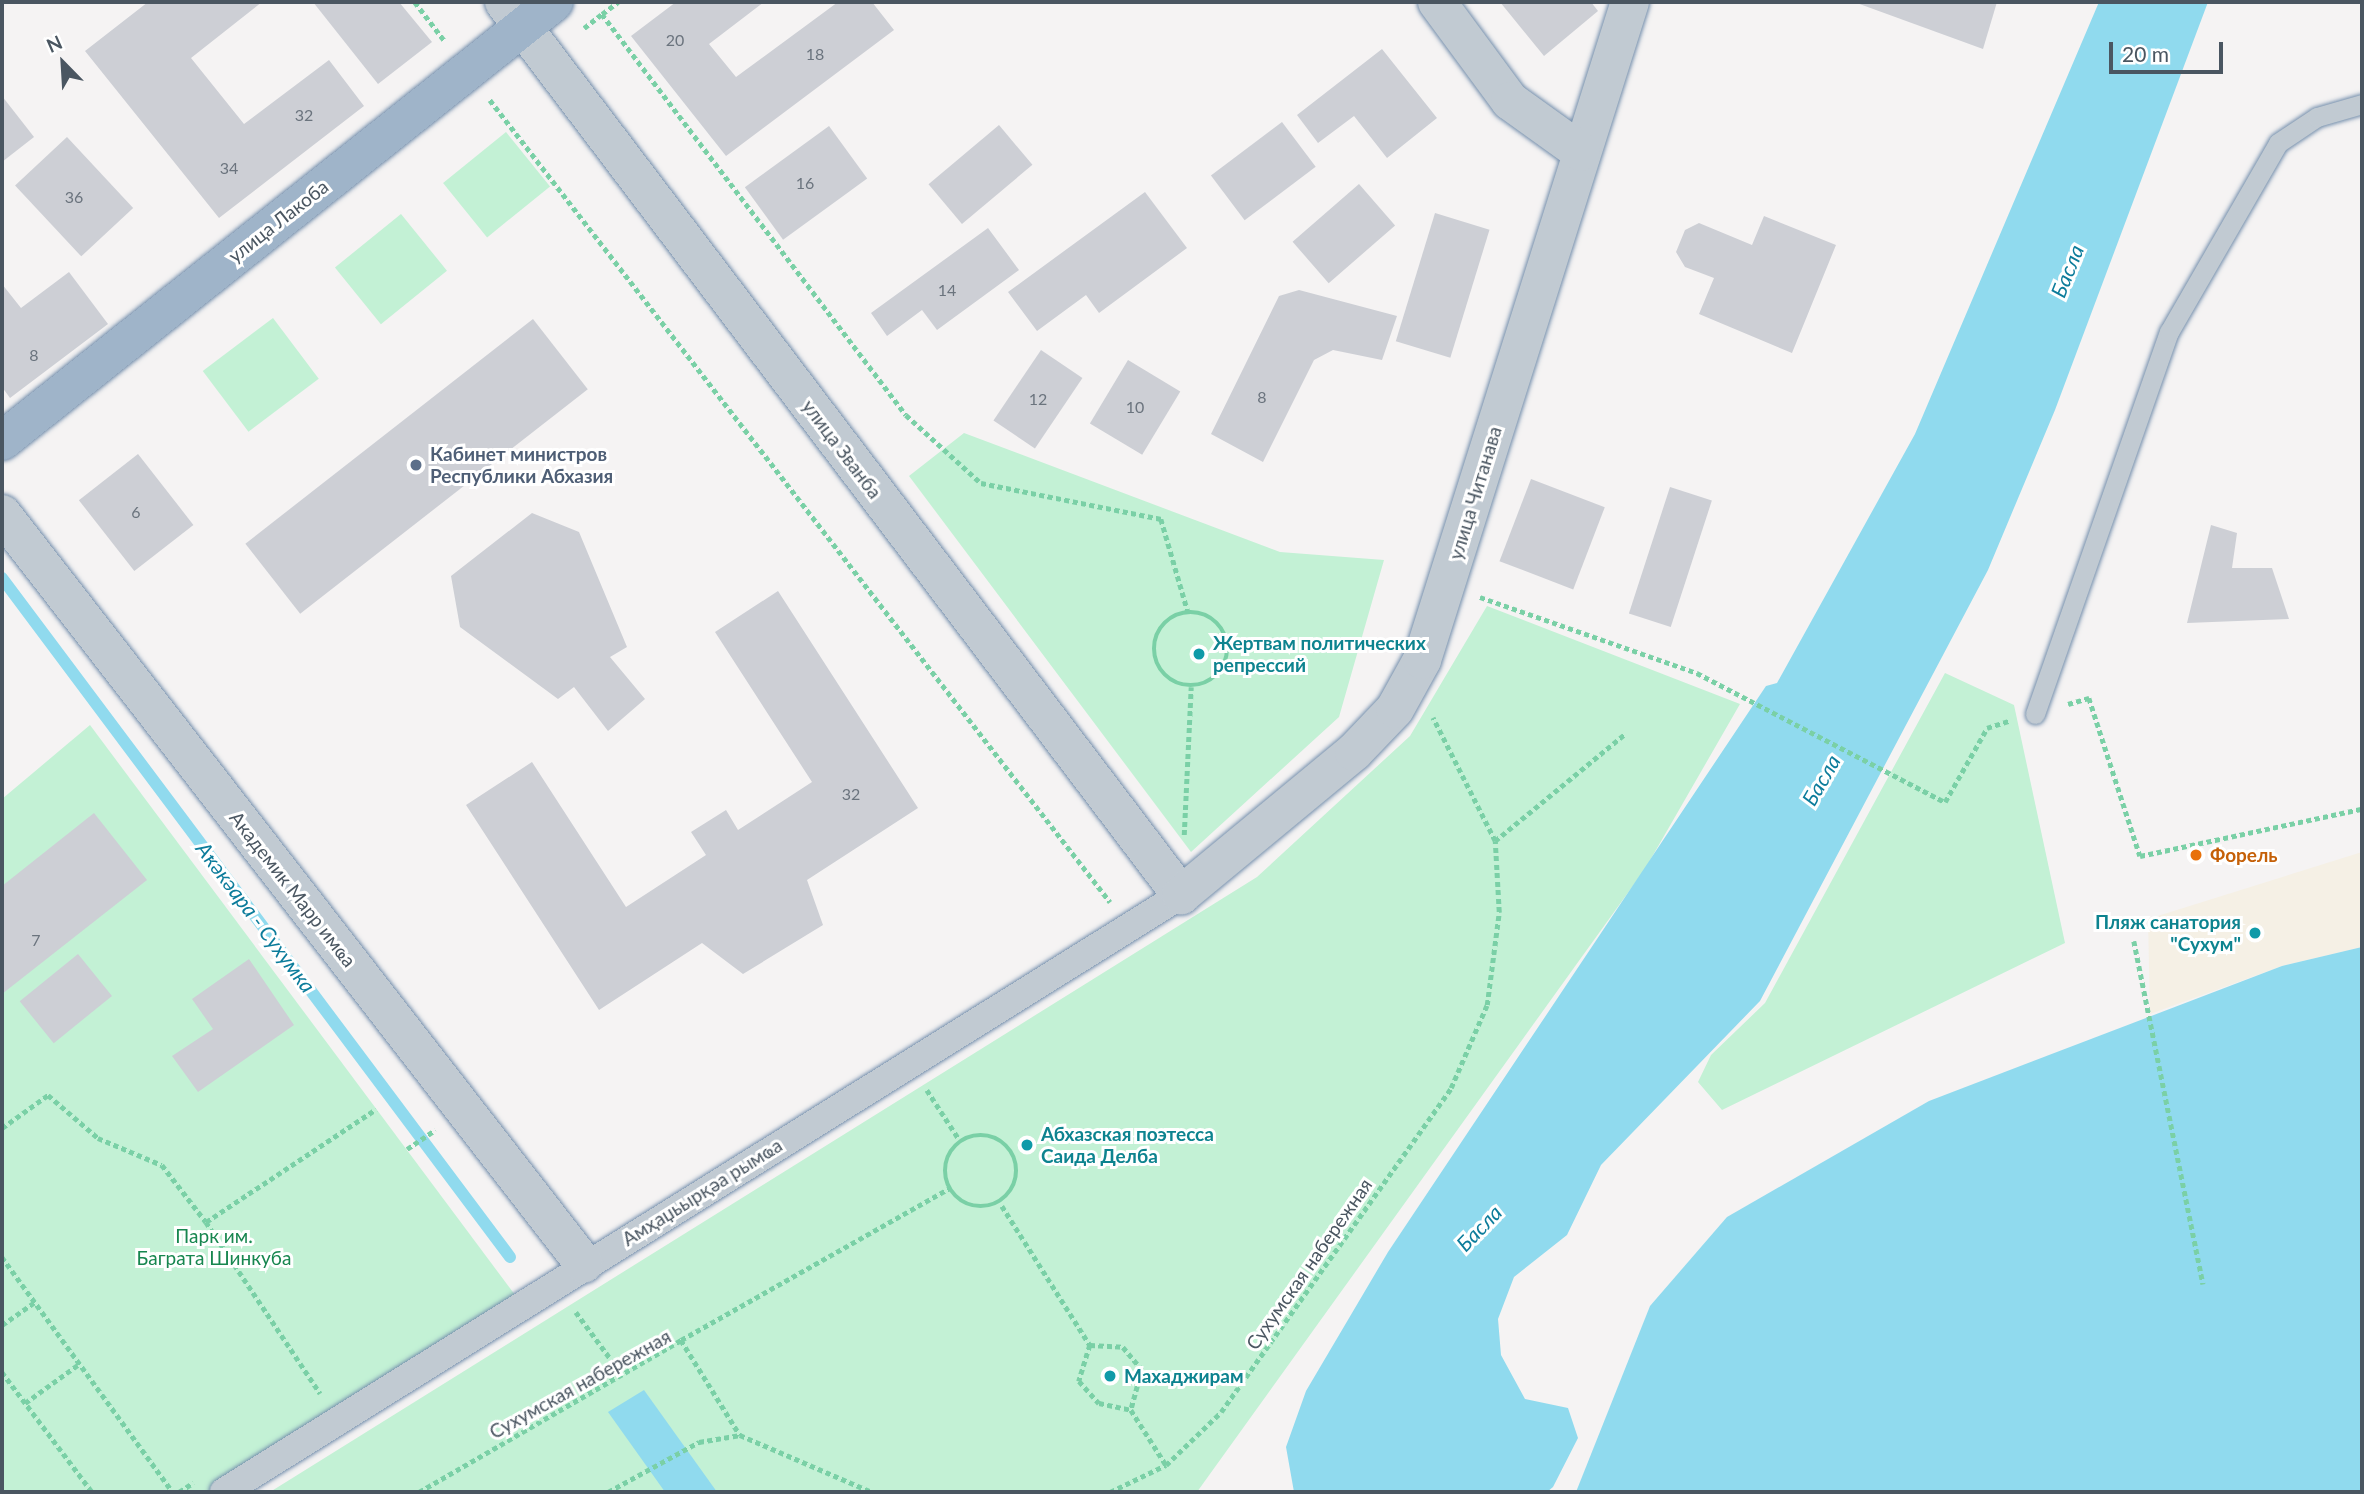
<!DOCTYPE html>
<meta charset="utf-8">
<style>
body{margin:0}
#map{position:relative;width:2364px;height:1494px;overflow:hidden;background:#f5f3f3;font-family:Lato,sans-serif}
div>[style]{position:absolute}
.green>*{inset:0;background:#c3f1d5;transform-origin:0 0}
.sand>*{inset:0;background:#f5f0e5}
.water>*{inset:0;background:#90daee}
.stream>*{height:12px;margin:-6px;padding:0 6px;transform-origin:6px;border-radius:6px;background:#90daee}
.building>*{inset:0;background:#cdcfd5;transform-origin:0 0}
.path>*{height:4.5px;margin-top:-2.25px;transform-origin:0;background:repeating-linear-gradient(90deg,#7ad0a6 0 5px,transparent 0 8.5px)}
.path>.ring{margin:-2.25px;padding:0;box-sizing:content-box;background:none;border:4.5px solid #7ad0a6;border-radius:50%}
.roads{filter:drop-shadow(0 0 2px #7690ad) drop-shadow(0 0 2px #7690ad)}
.service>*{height:19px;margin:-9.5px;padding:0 9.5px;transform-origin:9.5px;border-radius:9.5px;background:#c1cad2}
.pedestrian>*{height:28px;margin:-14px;padding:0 14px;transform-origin:14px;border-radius:14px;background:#c1cad2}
.minor>*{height:38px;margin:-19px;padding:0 19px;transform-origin:19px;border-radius:19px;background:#c1cad2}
.trunk>*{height:38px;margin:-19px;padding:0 19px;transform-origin:19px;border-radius:19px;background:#9fb4c9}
.dots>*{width:19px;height:19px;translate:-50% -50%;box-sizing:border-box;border:4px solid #fff;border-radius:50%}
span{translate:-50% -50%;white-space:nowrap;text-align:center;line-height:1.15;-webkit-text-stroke:6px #fff;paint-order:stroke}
.number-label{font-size:16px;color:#6b747e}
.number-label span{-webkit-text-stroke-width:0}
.street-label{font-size:19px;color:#4a5661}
.service-label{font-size:19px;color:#4e5e75;font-weight:700}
.left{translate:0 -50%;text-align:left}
.culture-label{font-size:19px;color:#0d838f;font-weight:700}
.right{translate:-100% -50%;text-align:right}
.food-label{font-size:19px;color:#c56008;font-weight:700}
.park-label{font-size:19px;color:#17864f}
.water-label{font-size:21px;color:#0c7c9b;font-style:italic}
.frame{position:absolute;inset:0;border:4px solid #4a5661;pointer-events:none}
.north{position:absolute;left:28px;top:28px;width:70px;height:70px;-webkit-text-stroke:5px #fff;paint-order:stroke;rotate:336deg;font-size:19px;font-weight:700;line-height:28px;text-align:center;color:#4a5661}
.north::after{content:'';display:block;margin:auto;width:24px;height:32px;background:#4a5661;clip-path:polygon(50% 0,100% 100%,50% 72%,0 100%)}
.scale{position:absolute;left:2109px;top:42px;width:114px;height:32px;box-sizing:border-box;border:4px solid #4a5661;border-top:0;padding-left:9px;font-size:21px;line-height:24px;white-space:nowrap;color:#4a5661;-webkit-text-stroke:5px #fff;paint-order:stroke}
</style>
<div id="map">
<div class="green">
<i style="left:506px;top:132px;width:70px;height:81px;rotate:51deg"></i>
<i style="left:401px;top:214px;width:73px;height:85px;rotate:51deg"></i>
<i style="left:273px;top:318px;width:76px;height:88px;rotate:53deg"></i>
<i style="clip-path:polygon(964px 433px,1280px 552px,1384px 560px,1339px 717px,1191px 852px,909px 476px)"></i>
<i style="clip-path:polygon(1487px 606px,1740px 704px,1645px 869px,1197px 1492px,270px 1492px,1257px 877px,1410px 736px)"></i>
<i style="clip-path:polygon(1945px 673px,2014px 705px,2065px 943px,1722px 1110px,1698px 1082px,1711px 1055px,1765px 1003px)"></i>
<i style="clip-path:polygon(90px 725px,521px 1303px,224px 1492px,2px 1492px,2px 799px)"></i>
</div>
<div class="sand">
<i style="clip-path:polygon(2362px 852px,2362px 947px,2282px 966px,2150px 1014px,2148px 919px)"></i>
</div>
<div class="water">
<i style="clip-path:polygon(2099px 2px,2208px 2px,2055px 410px,1988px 570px,1760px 1001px,1601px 1165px,1567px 1235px,1514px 1277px,1498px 1319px,1501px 1355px,1525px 1399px,1568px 1408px,1578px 1438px,1553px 1487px,1547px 1492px,1294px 1492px,1286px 1447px,1306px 1391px,1388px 1252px,1766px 686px,1777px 683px,1915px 434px)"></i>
<i style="clip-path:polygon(2362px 947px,2362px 1492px,1576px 1492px,1650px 1306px,1727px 1217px,1929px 1101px,2282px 966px)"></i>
<i style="clip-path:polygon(644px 1390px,717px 1492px,665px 1492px,608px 1412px)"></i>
</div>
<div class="stream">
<i style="left:2px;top:578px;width:848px;rotate:53.2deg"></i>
</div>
<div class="building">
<i style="clip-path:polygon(148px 2px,262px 2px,191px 58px,244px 124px,329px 60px,364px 106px,219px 218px,85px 51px)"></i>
<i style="clip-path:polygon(313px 2px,399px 2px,432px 42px,378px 84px)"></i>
<i style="clip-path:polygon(676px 2px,764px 2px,709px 44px,736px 77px,838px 2px,872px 2px,894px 30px,726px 156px,631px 36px)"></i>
<i style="clip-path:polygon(1500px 2px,1591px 2px,1598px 11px,1544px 56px)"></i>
<i style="clip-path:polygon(1854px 2px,1997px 2px,1983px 49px)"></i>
<i style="clip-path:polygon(1382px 49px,1437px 118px,1387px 158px,1354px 116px,1318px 143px,1297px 115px)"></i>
<i style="clip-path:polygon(2px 96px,34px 137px,2px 162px)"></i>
<i style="left:1282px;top:122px;width:56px;height:89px;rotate:53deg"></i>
<i style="left:999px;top:125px;width:52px;height:92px;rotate:50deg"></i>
<i style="left:829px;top:126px;width:65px;height:104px;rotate:54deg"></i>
<i style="left:67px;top:137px;width:97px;height:71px;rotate:47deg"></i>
<i style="left:1359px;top:184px;width:55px;height:88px;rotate:49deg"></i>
<i style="clip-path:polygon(1145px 192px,1187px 248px,1099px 313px,1086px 295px,1037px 331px,1008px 292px)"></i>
<i style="left:1435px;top:213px;width:57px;height:134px;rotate:17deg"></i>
<i style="clip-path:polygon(1764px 216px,1836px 245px,1792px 353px,1699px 314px,1714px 278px,1685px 267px,1676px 252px,1685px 230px,1699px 223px,1752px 245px)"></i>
<i style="clip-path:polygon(988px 228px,1019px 270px,937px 330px,922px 310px,887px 336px,871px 313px)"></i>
<i style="clip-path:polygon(69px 272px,108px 324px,10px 398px,2px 387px,2px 284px,21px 308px)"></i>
<i style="clip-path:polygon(1299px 290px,1397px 316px,1382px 360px,1333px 350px,1314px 360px,1263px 462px,1211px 434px,1279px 296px)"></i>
<i style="left:533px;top:319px;width:89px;height:365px;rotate:52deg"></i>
<i style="left:1041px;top:350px;width:50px;height:85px;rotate:34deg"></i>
<i style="left:1128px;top:360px;width:61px;height:74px;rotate:31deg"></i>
<i style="left:138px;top:454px;width:90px;height:75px;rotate:52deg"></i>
<i style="left:1531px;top:479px;width:79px;height:88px;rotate:21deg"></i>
<i style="left:1670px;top:487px;width:44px;height:133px;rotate:18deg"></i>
<i style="clip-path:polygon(532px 513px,579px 532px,627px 647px,610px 657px,645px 699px,608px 731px,574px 687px,558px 699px,460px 627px,451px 576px)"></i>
<i style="clip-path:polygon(2211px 525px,2237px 533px,2232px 568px,2272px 568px,2289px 619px,2187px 623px)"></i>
<i style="clip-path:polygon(778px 591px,918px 808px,807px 880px,823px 925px,743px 974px,702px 943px,599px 1010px,466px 805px,532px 762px,626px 907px,706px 855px,691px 832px,726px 810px,738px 830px,812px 782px,715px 632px)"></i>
<i style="clip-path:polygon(94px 813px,147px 880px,2px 994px,2px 886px)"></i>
<i style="left:78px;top:954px;width:54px;height:75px;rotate:51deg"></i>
<i style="clip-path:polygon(249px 959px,294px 1025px,198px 1092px,172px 1056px,213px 1029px,192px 999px)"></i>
</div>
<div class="path">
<i style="left:415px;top:2px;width:48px;rotate:52.7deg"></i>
<i style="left:602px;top:14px;width:20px;rotate:-37deg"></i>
<i style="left:584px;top:28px;width:23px;rotate:-38deg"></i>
<i style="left:602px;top:14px;width:503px;rotate:52.83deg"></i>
<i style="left:906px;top:415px;width:101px;rotate:42.2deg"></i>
<i style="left:981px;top:483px;width:184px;rotate:11.3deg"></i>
<i style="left:1161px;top:519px;width:97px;rotate:73.8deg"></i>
<i style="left:490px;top:100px;width:1014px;rotate:52.29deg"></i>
<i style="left:1480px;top:597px;width:230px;rotate:19.3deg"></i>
<i style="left:1697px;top:673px;width:280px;rotate:27.5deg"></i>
<i style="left:1945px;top:802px;width:85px;rotate:-60.4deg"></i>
<i style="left:1987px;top:728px;width:23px;rotate:-18deg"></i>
<i class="ring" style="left:1154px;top:612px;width:69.5px;height:69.5px"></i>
<i style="left:2068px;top:704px;width:22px;rotate:-16deg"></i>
<i style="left:2089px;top:698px;width:166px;rotate:72.1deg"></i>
<i style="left:2140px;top:856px;width:227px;rotate:-12deg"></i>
<i style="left:1184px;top:835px;width:148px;rotate:-87.3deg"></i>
<i style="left:1495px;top:841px;width:168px;rotate:-39.5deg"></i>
<i style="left:2134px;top:941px;width:350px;rotate:78.6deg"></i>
<i style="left:927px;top:1090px;width:59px;rotate:56.9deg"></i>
<i style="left:2px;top:1128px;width:57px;rotate:-35.7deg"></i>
<i style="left:48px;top:1095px;width:66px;rotate:40.7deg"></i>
<i style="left:98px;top:1138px;width:69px;rotate:22.9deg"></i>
<i style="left:162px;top:1165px;width:72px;rotate:52.3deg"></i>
<i style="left:206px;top:1222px;width:204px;rotate:-33.6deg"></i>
<i class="ring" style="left:945px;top:1135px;width:67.5px;height:67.5px"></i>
<i style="left:407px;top:1149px;width:34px;rotate:-34deg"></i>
<i style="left:1002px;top:1206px;width:165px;rotate:57.7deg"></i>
<i style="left:1090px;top:1345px;width:38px;rotate:107deg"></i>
<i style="left:1079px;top:1381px;width:30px;rotate:48deg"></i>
<i style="left:1099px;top:1403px;width:33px;rotate:12deg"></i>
<i style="left:1131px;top:1410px;width:65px;rotate:57.5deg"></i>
<i style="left:206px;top:1222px;width:206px;rotate:56.3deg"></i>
<i style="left:2px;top:1257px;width:291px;rotate:54deg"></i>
<i style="left:576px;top:1312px;width:76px;rotate:53.6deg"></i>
<i style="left:2px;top:1325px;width:40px;rotate:-34.9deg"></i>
<i style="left:681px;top:1340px;width:309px;rotate:-29.5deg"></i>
<i style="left:1090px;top:1345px;width:33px;rotate:3deg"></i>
<i style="left:1123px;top:1347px;width:30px;rotate:50deg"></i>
<i style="left:1142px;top:1370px;width:41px;rotate:105.4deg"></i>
<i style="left:2px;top:1372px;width:150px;rotate:53.1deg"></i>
<i style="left:25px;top:1403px;width:67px;rotate:-35.8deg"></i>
<i style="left:179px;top:1492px;width:17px;rotate:-33deg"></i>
<i style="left:419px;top:1492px;width:303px;rotate:-30.1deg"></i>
<i style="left:681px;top:1340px;width:112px;rotate:58.2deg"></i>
<i style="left:740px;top:1435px;width:144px;rotate:23.4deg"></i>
<i style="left:608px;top:1492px;width:104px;rotate:-28.8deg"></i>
<i style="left:699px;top:1442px;width:42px;rotate:-9.7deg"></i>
<i style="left:1110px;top:1492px;width:62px;rotate:-25.7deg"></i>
<i style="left:1166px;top:1465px;width:76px;rotate:-43.9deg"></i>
<i style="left:1221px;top:1412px;width:397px;rotate:-54.6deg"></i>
<i style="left:1451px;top:1088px;width:90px;rotate:-66.6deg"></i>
<i style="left:1487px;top:1005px;width:94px;rotate:-82.6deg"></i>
<i style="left:1499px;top:912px;width:71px;rotate:-93.2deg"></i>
<i style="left:1495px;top:841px;width:138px;rotate:-116.8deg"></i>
</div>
<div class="roads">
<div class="service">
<i style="left:2035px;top:714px;width:405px;rotate:-70.7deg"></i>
<i style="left:2169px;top:332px;width:218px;rotate:-60deg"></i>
<i style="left:2278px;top:143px;width:47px;rotate:-33.7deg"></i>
<i style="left:2317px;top:117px;width:47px;rotate:-16.1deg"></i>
</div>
<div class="pedestrian">
<i style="left:224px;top:1492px;width:1128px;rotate:-31.96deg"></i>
</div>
<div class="minor">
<i style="left:504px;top:2px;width:1121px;rotate:52.83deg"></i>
<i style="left:1181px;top:895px;width:224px;rotate:-39.6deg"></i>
<i style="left:1354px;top:752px;width:59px;rotate:-46.4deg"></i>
<i style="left:1395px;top:709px;width:56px;rotate:-61.1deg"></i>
<i style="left:1422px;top:660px;width:690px;rotate:-72.46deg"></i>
<i style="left:1437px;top:2px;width:123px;rotate:53.6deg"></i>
<i style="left:1510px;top:101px;width:87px;rotate:35.7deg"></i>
<i style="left:2px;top:514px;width:949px;rotate:52.19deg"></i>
</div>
<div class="trunk">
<i style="left:2px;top:441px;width:705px;rotate:-38.49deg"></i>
</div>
</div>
<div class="dots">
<i style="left:416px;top:465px;background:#5c6f8a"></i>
<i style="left:1199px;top:654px;background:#0f9aa8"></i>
<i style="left:2196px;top:855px;background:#e8710a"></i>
<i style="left:2255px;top:933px;background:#0f9aa8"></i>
<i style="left:1027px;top:1145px;background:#0f9aa8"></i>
<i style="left:1110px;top:1376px;background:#0f9aa8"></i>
</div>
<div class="number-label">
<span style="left:675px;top:40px">20</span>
<span style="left:815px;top:54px">18</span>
<span style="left:304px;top:115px">32</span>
<span style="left:229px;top:168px">34</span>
<span style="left:805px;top:183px">16</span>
<span style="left:74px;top:197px">36</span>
<span style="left:947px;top:290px">14</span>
<span style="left:34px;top:355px">8</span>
<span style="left:1262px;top:397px">8</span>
<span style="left:1038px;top:399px">12</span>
<span style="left:1135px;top:407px">10</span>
<span style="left:136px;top:512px">6</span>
<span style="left:851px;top:794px">32</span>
<span style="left:36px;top:940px">7</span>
</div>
<div class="street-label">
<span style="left:278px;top:221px;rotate:-38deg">улица Лакоба</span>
<span style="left:842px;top:449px;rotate:53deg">улица Званба</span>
<span style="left:1475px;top:493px;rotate:-73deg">улица Читанава</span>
<span style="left:293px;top:889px;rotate:52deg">Академик Марр имҩа</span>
<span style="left:702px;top:1192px;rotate:-32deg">Амҳаџьырқәа рымҩа</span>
<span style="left:1309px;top:1264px;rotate:-55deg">Сухумская набережная</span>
<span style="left:580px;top:1384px;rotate:-29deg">Сухумская набережная</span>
</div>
<div class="service-label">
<span class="left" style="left:430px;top:465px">Кабинет министров<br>Республики Абхазия</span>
</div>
<div class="culture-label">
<span class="left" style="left:1213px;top:654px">Жертвам политических<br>репрессий</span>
<span class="right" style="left:2241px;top:933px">Пляж санатория<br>"Сухум"</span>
<span class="left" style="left:1041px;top:1145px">Абхазская поэтесса<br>Саида Делба</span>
<span class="left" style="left:1124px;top:1376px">Махаджирам</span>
</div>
<div class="food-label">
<span class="left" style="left:2210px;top:855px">Форель</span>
</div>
<div class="park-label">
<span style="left:214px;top:1247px">Парк им.<br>Баграта Шинкуба</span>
</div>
<div class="water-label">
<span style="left:2067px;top:271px;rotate:-68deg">Басла</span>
<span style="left:1821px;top:780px;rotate:-60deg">Басла</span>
<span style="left:256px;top:917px;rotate:53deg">Аҟәкәара - Сухумка</span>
<span style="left:1479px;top:1228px;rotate:-46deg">Басла</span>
</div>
<div class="frame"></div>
<div class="north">N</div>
<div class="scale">20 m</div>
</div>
